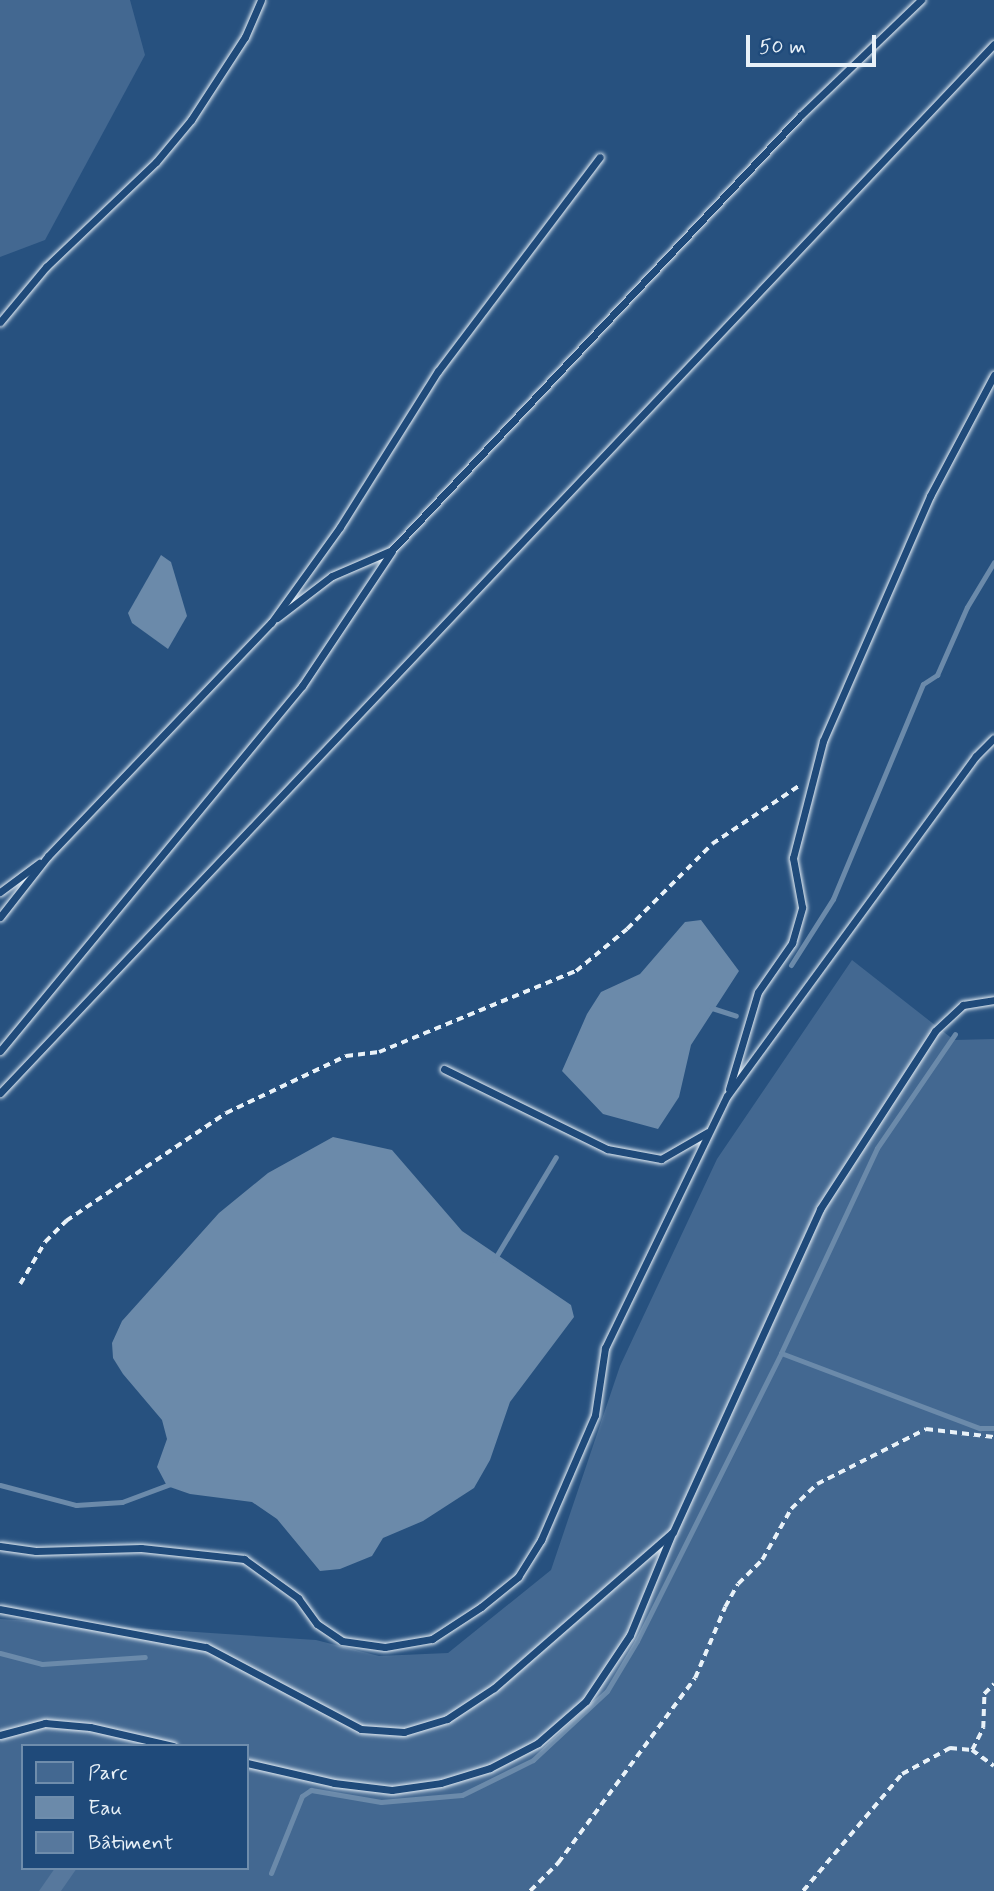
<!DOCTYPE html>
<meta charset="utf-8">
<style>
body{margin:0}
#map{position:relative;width:994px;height:1891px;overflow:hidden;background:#27517f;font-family:Mynerve,sans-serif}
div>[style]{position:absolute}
.green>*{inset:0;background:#436891}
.water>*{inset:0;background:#6b8aaa}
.stream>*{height:5px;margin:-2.5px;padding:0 2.5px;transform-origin:2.5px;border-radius:2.5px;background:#6b8aaa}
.building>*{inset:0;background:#57789d}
.path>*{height:3.5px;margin-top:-1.75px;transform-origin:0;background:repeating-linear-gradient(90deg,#e8f1f8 0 7px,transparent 0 12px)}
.roads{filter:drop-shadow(0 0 2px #e8f1f8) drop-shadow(0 0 2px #e8f1f8)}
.service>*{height:7px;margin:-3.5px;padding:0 3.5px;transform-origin:3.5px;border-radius:3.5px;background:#1f4a7a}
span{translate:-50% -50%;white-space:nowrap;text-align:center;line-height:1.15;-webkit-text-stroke:5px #1f4a7a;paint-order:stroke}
.legend{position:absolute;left:21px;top:1744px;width:228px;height:126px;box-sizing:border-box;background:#1f4a7a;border:2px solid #6f8dac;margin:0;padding:9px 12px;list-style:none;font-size:21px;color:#e8f1f8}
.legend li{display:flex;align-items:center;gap:14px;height:35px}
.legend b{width:35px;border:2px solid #6f8dac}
.scale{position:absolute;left:746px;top:35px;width:130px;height:32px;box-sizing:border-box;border:4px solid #e8f1f8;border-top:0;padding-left:9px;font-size:21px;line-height:24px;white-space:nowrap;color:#e8f1f8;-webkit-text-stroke:5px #1f4a7a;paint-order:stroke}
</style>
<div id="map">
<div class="green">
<i style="clip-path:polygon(0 0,130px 0,145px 55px,45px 240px,0 257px)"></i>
<i style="clip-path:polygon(evenodd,852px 960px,954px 1040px,994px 1039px,994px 1891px,0 1891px,0 1619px,316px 1640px,379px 1656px,448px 1653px,551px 1570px,620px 1366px,717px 1159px,852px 960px,23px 1746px,247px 1746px,247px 1868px,23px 1868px,23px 1746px)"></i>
</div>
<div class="water">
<i style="clip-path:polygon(161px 555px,171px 562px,187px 616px,168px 649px,132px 623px,128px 613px)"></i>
<i style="clip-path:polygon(701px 920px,739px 971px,691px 1045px,679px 1097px,658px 1129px,603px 1114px,562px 1071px,587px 1014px,601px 992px,640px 974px,685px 922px)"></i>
<i style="clip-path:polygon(333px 1137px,392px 1150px,462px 1231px,571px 1305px,574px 1317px,510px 1402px,490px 1460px,474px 1488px,423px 1521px,383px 1538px,372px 1556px,340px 1569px,320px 1571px,277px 1519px,252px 1502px,190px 1494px,167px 1486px,157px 1467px,167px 1439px,162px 1420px,123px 1374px,113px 1358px,112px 1343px,122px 1321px,219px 1213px,268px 1173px)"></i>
</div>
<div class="stream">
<i style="left:791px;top:965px;width:78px;rotate:-57.5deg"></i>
<i style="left:833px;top:899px;width:233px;rotate:-67.3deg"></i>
<i style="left:923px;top:684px;width:17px;rotate:-33deg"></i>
<i style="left:937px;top:675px;width:74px;rotate:-66.2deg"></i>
<i style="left:967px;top:607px;width:52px;rotate:-59deg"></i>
<i style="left:712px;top:1008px;width:25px;rotate:18deg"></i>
<i style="left:494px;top:1260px;width:120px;rotate:-59deg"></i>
<i style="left:781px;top:1353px;width:226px;rotate:-64.9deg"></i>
<i style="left:877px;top:1148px;width:138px;rotate:-55.6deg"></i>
<i style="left:0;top:1485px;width:79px;rotate:14.7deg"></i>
<i style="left:76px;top:1505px;width:46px;rotate:-3.7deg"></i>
<i style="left:122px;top:1502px;width:54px;rotate:-20.4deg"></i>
<i style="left:0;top:1653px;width:43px;rotate:14.7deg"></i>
<i style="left:42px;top:1664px;width:103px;rotate:-3.9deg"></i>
<i style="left:271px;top:1873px;width:83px;rotate:-68.1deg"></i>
<i style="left:302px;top:1796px;width:11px;rotate:-34deg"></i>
<i style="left:311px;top:1790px;width:71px;rotate:9.7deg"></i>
<i style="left:381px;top:1802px;width:81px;rotate:-4.9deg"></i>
<i style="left:462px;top:1795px;width:79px;rotate:-26.2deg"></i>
<i style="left:533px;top:1760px;width:101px;rotate:-43deg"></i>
<i style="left:607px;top:1691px;width:58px;rotate:-59deg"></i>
<i style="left:637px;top:1641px;width:322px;rotate:-63.4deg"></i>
<i style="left:781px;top:1353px;width:213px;rotate:20.7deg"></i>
<i style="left:980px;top:1428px;width:14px"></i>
</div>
<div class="building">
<i style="clip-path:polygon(55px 1868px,77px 1868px,61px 1891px,39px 1891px)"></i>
</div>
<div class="path">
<i style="left:20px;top:1284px;width:49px;rotate:-59.2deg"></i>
<i style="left:45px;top:1242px;width:30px;rotate:-45deg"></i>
<i style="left:66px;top:1221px;width:193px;rotate:-34deg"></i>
<i style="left:226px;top:1113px;width:133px;rotate:-25.4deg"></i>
<i style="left:346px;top:1056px;width:33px;rotate:-7deg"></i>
<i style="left:379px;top:1052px;width:213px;rotate:-22.4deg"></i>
<i style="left:576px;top:971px;width:66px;rotate:-39.5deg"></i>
<i style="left:627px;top:929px;width:120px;rotate:-45deg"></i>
<i style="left:712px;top:844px;width:106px;rotate:-33.8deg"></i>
<i style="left:972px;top:1750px;width:25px;rotate:-63deg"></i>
<i style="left:983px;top:1728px;width:34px;rotate:-88deg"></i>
<i style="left:984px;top:1694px;width:14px;rotate:-45deg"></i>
<i style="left:530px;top:1891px;width:40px;rotate:-45deg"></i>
<i style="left:558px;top:1863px;width:230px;rotate:-53.5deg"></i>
<i style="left:695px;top:1678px;width:77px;rotate:-67.1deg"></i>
<i style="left:725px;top:1607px;width:26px;rotate:-61deg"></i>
<i style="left:738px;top:1584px;width:34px;rotate:-45deg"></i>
<i style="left:762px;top:1560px;width:59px;rotate:-60.4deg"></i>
<i style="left:791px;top:1509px;width:36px;rotate:-44deg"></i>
<i style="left:817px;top:1484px;width:122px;rotate:-26.8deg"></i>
<i style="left:926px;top:1429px;width:68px;rotate:6.7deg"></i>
<i style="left:803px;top:1891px;width:153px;rotate:-49.8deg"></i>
<i style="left:902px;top:1774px;width:55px;rotate:-28.4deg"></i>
<i style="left:950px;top:1748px;width:22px;rotate:5deg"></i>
<i style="left:972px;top:1750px;width:27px;rotate:36deg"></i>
</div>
<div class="roads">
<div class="service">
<i style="left:0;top:322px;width:72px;rotate:-50.1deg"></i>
<i style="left:46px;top:267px;width:152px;rotate:-43.7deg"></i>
<i style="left:156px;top:162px;width:55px;rotate:-50.2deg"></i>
<i style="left:191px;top:120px;width:99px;rotate:-57deg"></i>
<i style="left:245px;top:37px;width:40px;rotate:-66.6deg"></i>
<i style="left:277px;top:618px;width:69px;rotate:-37.4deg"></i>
<i style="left:332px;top:576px;width:65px;rotate:-23.4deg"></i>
<i style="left:392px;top:550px;width:596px;rotate:-46.77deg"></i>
<i style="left:800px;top:116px;width:168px;rotate:-43.8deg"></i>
<i style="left:0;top:892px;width:49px;rotate:-36.6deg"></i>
<i style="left:0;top:917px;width:78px;rotate:-51.8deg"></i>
<i style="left:48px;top:856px;width:323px;rotate:-46.3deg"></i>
<i style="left:271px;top:623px;width:118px;rotate:-54.3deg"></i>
<i style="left:340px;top:527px;width:184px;rotate:-57.9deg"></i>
<i style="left:438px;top:371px;width:268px;rotate:-52.9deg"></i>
<i style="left:0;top:1051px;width:474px;rotate:-50.4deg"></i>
<i style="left:302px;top:686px;width:162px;rotate:-56.3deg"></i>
<i style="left:444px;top:1069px;width:182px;rotate:26.1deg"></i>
<i style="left:607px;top:1149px;width:55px;rotate:10.5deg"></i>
<i style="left:661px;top:1159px;width:54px;rotate:-29.9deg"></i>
<i style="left:729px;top:1089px;width:101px;rotate:-73.4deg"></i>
<i style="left:758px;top:992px;width:60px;rotate:-55.2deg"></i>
<i style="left:792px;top:943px;width:37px;rotate:-74deg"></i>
<i style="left:802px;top:907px;width:50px;rotate:-100.4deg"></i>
<i style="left:793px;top:858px;width:121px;rotate:-75.6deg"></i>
<i style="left:823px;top:741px;width:267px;rotate:-66.4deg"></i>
<i style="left:930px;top:496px;width:137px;rotate:-62.1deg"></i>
<i style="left:0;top:1093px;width:1445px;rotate:-46.54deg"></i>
<i style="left:0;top:1546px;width:36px;rotate:8deg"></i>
<i style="left:36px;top:1551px;width:105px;rotate:-1.6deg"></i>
<i style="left:141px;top:1548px;width:104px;rotate:6.1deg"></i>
<i style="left:244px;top:1559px;width:67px;rotate:35.8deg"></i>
<i style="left:298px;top:1598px;width:32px;rotate:54deg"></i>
<i style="left:317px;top:1624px;width:30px;rotate:34deg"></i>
<i style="left:342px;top:1641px;width:43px;rotate:7.9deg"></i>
<i style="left:385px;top:1647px;width:48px;rotate:-9.7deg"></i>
<i style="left:432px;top:1639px;width:59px;rotate:-33.1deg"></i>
<i style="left:481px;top:1607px;width:48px;rotate:-39deg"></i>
<i style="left:518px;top:1577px;width:44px;rotate:-58.1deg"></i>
<i style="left:541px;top:1540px;width:136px;rotate:-66.6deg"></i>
<i style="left:595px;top:1415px;width:68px;rotate:-81.5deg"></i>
<i style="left:605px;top:1348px;width:280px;rotate:-64.2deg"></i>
<i style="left:727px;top:1096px;width:421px;rotate:-53.8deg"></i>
<i style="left:976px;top:756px;width:25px;rotate:-45deg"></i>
<i style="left:0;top:1609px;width:209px;rotate:10.5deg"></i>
<i style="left:206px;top:1647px;width:175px;rotate:27.9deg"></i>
<i style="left:361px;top:1729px;width:43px;rotate:4deg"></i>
<i style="left:404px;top:1732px;width:45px;rotate:-16.8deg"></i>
<i style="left:447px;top:1719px;width:56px;rotate:-33.4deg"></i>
<i style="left:494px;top:1688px;width:237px;rotate:-41.1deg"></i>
<i style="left:673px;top:1532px;width:355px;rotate:-65.5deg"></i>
<i style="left:820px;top:1209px;width:212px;rotate:-57.1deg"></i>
<i style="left:935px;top:1031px;width:38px;rotate:-43deg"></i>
<i style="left:963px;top:1005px;width:31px;rotate:-9deg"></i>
<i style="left:0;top:1735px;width:47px;rotate:-14.9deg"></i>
<i style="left:45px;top:1723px;width:45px;rotate:5.1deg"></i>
<i style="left:90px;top:1727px;width:85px;rotate:12.9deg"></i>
<i style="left:247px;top:1763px;width:89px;rotate:12.9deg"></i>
<i style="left:334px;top:1783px;width:58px;rotate:6.9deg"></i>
<i style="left:392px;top:1790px;width:49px;rotate:-8.1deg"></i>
<i style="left:441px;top:1783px;width:51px;rotate:-17deg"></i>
<i style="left:490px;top:1768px;width:54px;rotate:-27.5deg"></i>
<i style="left:538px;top:1743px;width:64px;rotate:-41.2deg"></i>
<i style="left:586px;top:1701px;width:79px;rotate:-56.3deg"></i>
<i style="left:630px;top:1635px;width:110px;rotate:-67.6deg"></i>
</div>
</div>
<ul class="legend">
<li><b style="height:19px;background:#436891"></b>Parc</li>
<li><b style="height:19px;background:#6b8aaa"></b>Eau</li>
<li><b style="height:19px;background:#57789d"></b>Bâtiment</li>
</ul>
<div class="scale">50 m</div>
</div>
